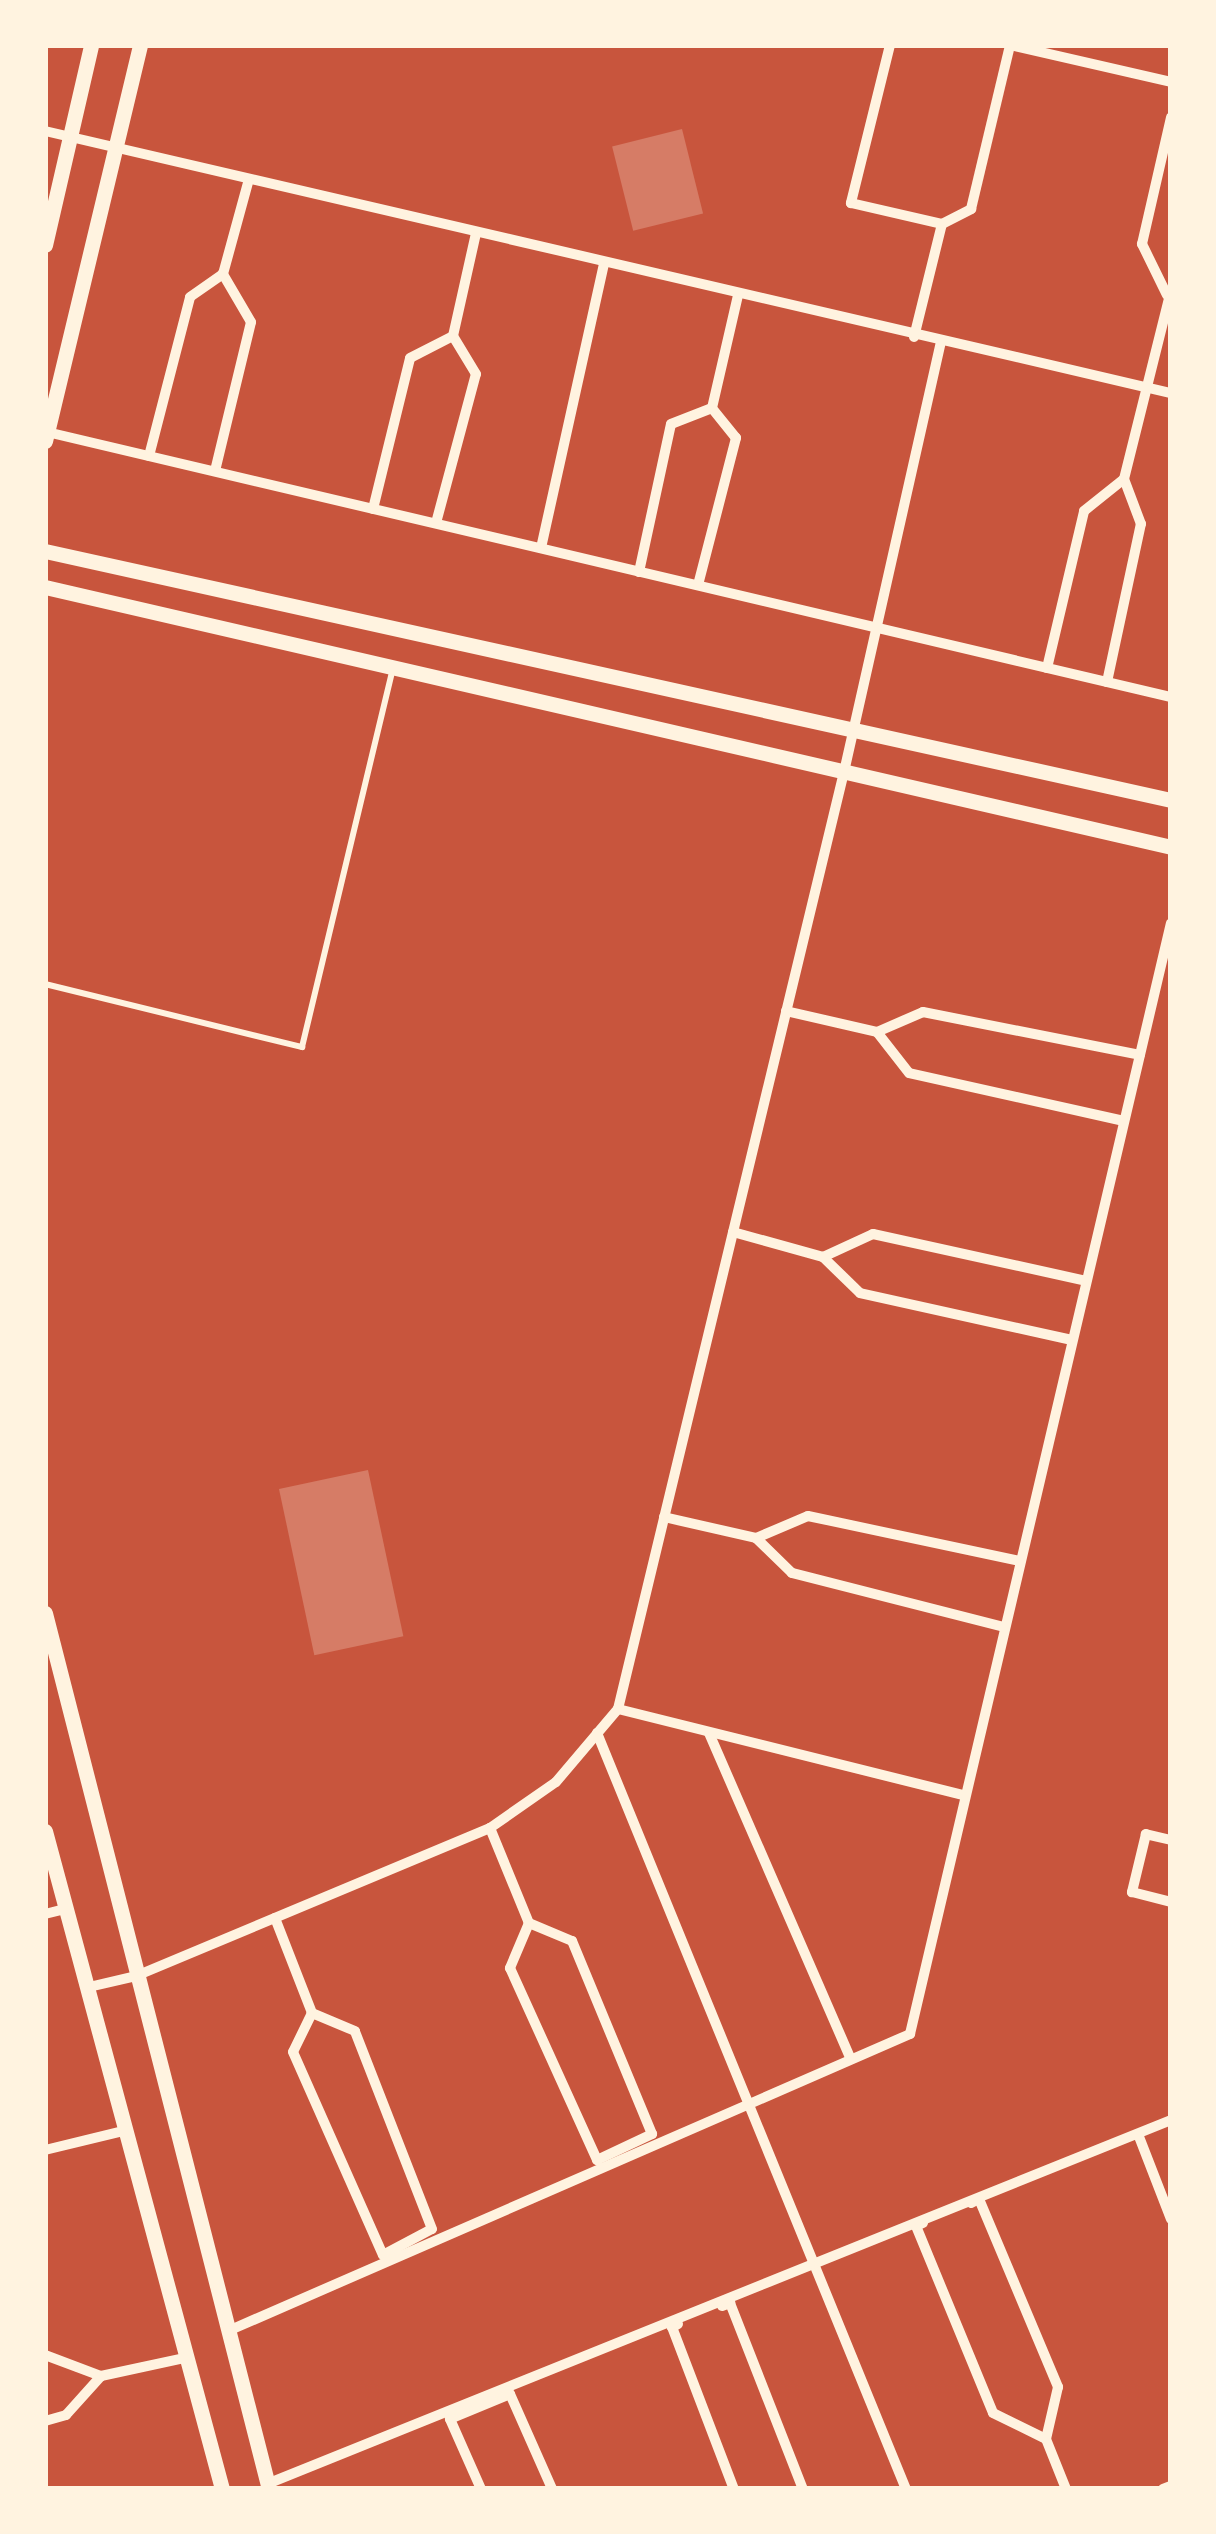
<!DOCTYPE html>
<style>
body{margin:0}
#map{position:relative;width:1216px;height:2534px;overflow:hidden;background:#c8553d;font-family:"Noto Sans",sans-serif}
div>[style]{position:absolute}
.building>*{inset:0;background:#d67c66;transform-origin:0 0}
.service>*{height:6px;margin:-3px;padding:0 3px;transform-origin:3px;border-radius:3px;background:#fff3e0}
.minor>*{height:10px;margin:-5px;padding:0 5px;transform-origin:5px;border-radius:5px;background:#fff3e0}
.tertiary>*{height:15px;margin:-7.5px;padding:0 7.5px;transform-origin:7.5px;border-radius:7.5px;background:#fff3e0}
span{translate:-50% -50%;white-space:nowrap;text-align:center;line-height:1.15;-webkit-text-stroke:10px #fff3e0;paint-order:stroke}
.frame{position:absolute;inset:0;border:48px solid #fff3e0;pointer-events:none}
</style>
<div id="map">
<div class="building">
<i style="left:682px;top:129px;width:87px;height:72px;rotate:76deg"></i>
<i style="left:368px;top:1470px;width:170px;height:91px;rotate:78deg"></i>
</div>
<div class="service">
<i style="left:45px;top:984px;width:265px;rotate:13.8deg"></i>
<i style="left:302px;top:1047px;width:389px;rotate:-76.5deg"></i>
</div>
<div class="minor">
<i style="left:890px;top:45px;width:163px;rotate:103.9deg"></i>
<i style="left:851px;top:203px;width:93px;rotate:13deg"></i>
<i style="left:942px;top:224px;width:33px;rotate:-27deg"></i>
<i style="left:971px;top:209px;width:169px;rotate:-76.6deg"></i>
<i style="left:1010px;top:45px;width:165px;rotate:12.9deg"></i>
<i style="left:45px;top:131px;width:1156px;rotate:13.1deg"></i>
<i style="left:1167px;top:295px;width:57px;rotate:-116.1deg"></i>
<i style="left:1142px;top:244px;width:130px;rotate:-77.1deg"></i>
<i style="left:914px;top:337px;width:116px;rotate:-76.1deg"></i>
<i style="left:47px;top:432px;width:1155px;rotate:13.27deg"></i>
<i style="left:149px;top:456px;width:164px;rotate:-75.5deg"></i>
<i style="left:190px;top:297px;width:40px;rotate:-34.9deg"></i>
<i style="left:223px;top:274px;width:98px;rotate:-74.7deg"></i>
<i style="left:215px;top:471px;width:153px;rotate:-76.4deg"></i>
<i style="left:251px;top:322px;width:56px;rotate:-120.3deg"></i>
<i style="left:373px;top:509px;width:155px;rotate:-76.2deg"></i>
<i style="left:410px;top:358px;width:48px;rotate:-27.1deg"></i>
<i style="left:453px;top:336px;width:106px;rotate:-77.4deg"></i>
<i style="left:436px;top:523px;width:154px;rotate:-75deg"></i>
<i style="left:476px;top:374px;width:44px;rotate:-121.2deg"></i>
<i style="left:541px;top:548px;width:292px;rotate:-77.5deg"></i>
<i style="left:639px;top:572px;width:151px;rotate:-77.8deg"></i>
<i style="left:671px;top:424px;width:44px;rotate:-21.3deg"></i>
<i style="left:712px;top:408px;width:116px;rotate:-77deg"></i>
<i style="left:698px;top:585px;width:152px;rotate:-75.5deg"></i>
<i style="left:736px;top:438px;width:38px;rotate:-129deg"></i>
<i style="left:1047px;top:668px;width:161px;rotate:-76.7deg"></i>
<i style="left:1084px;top:511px;width:51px;rotate:-38.7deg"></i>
<i style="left:1124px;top:479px;width:194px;rotate:-76deg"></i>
<i style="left:1107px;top:682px;width:162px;rotate:-77.9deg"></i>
<i style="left:1141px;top:524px;width:48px;rotate:-110.7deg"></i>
<i style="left:786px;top:1011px;width:93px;rotate:13deg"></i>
<i style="left:1124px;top:1121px;width:220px;rotate:-167.4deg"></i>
<i style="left:909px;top:1073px;width:52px;rotate:-128deg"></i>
<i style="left:877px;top:1032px;width:50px;rotate:-23.5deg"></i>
<i style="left:923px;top:1012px;width:221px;rotate:11.2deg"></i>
<i style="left:733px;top:1232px;width:93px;rotate:15.5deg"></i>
<i style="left:1072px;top:1340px;width:217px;rotate:-167.5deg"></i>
<i style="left:860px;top:1293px;width:52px;rotate:-135.8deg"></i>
<i style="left:823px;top:1257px;width:55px;rotate:-24.7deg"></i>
<i style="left:873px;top:1234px;width:218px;rotate:12.4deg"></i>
<i style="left:664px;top:1517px;width:94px;rotate:12.9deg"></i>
<i style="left:1004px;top:1627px;width:219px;rotate:-165.7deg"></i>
<i style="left:792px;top:1573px;width:50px;rotate:-135.8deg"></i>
<i style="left:756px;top:1538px;width:56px;rotate:-22.9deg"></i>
<i style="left:808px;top:1516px;width:216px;rotate:12deg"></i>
<i style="left:618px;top:1709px;width:357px;rotate:14deg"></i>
<i style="left:597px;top:1733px;width:817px;rotate:67.77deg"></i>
<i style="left:709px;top:1733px;width:354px;rotate:66.5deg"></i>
<i style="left:490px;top:1828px;width:103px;rotate:67.7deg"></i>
<i style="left:529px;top:1923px;width:49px;rotate:112.9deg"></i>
<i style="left:510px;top:1968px;width:211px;rotate:65.6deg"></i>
<i style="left:597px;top:2160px;width:61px;rotate:-25.3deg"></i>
<i style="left:652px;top:2134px;width:209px;rotate:-112.5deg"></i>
<i style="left:572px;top:1941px;width:47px;rotate:-157.3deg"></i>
<i style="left:1171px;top:1840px;width:26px;rotate:-167deg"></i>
<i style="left:1146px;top:1834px;width:60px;rotate:103.6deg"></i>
<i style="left:1132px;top:1892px;width:40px;rotate:14.4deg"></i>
<i style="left:45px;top:1914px;width:21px;rotate:-14deg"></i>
<i style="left:275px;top:1918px;width:102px;rotate:68.7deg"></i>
<i style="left:312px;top:2013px;width:43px;rotate:116deg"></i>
<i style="left:293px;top:2052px;width:222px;rotate:66.1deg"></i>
<i style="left:383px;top:2255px;width:55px;rotate:-28deg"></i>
<i style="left:432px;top:2229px;width:212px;rotate:-111.3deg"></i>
<i style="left:355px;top:2031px;width:47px;rotate:-157.3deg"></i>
<i style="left:89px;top:1987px;width:48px;rotate:-13.2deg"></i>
<i style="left:136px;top:1976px;width:384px;rotate:-22.7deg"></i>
<i style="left:490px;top:1828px;width:80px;rotate:-34.9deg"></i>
<i style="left:556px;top:1782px;width:96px;rotate:-49.7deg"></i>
<i style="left:618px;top:1709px;width:964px;rotate:-76.44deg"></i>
<i style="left:844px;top:772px;width:440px;rotate:-77.3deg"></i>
<i style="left:1138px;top:2134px;width:91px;rotate:68.8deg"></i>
<i style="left:45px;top:2150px;width:80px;rotate:-13.7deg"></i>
<i style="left:971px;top:2203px;width:9px;rotate:-27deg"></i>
<i style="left:979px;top:2199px;width:204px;rotate:67.2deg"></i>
<i style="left:1058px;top:2387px;width:53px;rotate:103deg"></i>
<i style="left:1046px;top:2439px;width:54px;rotate:68.2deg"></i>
<i style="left:923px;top:2223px;width:8px;rotate:157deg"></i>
<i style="left:916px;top:2226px;width:202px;rotate:67.6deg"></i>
<i style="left:993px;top:2413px;width:59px;rotate:26.1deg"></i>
<i style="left:722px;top:2306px;width:9px;rotate:-21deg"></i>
<i style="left:730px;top:2303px;width:200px;rotate:68.6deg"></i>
<i style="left:678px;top:2324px;width:7px;rotate:153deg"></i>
<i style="left:672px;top:2327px;width:173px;rotate:69.1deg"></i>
<i style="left:228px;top:2331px;width:744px;rotate:-23.53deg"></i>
<i style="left:910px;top:2034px;width:1141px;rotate:-76.78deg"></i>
<i style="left:45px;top:2355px;width:60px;rotate:20.6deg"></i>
<i style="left:45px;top:2421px;width:22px;rotate:-16deg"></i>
<i style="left:66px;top:2415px;width:52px;rotate:-48.1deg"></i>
<i style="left:101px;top:2376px;width:86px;rotate:-12.1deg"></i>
<i style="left:267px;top:2484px;width:975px;rotate:-21.93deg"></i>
<i style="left:481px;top:2489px;width:77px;rotate:-113.9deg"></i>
<i style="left:450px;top:2419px;width:65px;rotate:-22.6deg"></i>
<i style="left:510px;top:2394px;width:104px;rotate:66.1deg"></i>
<i style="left:1163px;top:2489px;width:9px;rotate:-21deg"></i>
</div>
<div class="tertiary">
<i style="left:45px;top:245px;width:205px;rotate:-77deg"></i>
<i style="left:45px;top:441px;width:407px;rotate:-76.5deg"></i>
<i style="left:45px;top:551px;width:1153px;rotate:12.47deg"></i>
<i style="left:45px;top:587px;width:1156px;rotate:13deg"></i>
<i style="left:45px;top:1613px;width:904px;rotate:75.66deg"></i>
<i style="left:45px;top:1831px;width:681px;rotate:74.94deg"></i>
</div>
<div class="frame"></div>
</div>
